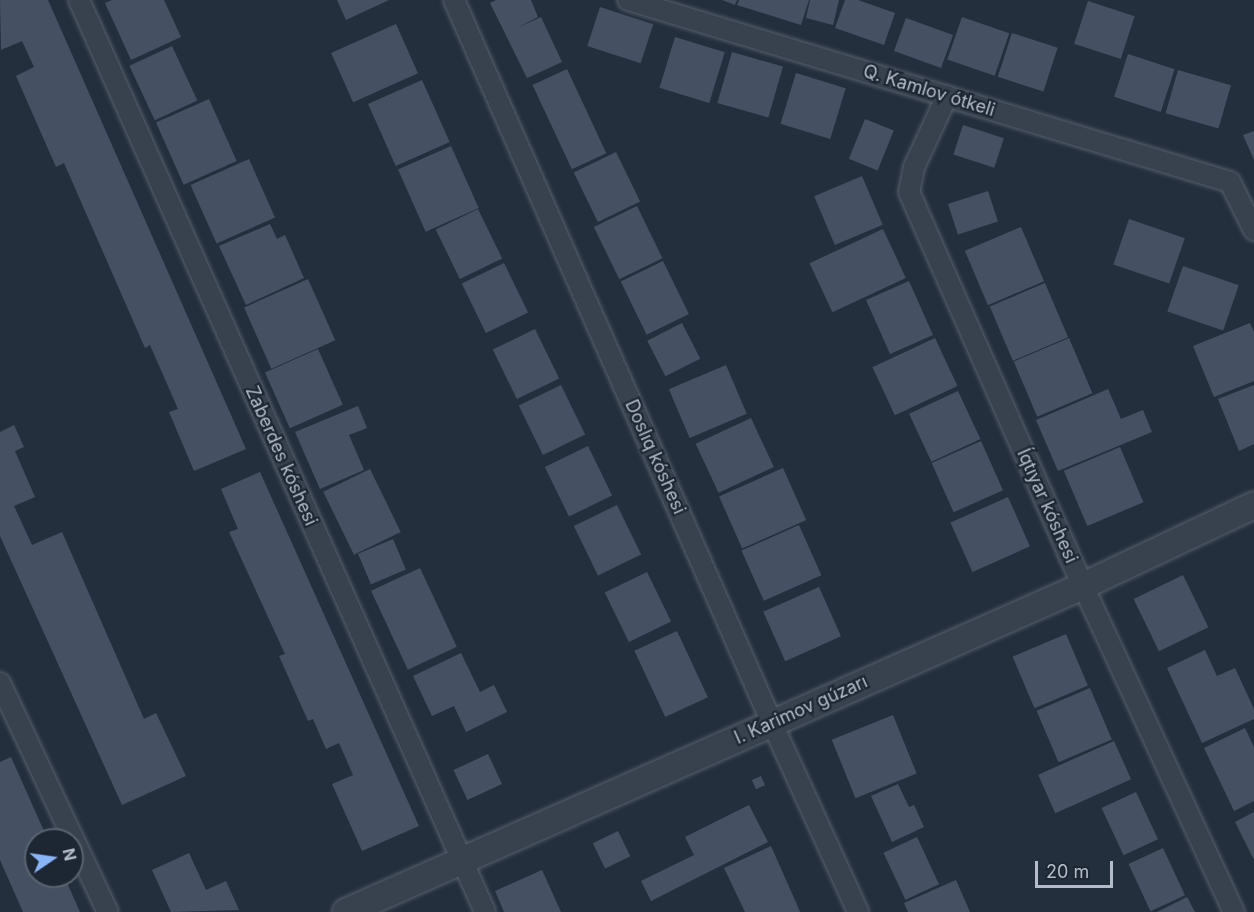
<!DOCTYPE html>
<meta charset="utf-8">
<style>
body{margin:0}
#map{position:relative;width:1254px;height:912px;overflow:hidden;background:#242f3e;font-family:Inter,sans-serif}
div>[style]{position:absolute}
.building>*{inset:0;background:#455162;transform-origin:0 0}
.roads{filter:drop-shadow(0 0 2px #565f6c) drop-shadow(0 0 2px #565f6c)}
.minor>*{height:20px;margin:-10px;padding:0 10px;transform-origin:10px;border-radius:10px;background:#38414e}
.tertiary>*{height:26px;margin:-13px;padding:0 13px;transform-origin:13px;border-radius:13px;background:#38414e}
span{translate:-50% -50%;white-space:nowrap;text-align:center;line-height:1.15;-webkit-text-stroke:4.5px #1d2633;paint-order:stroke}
.street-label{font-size:18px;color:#b4bcc9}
.north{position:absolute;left:24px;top:828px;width:60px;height:60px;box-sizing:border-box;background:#1d2633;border:2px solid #59626f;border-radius:50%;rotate:77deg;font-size:16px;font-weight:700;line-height:24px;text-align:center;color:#b4bcc9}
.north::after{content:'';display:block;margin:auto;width:21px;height:27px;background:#8ab4f8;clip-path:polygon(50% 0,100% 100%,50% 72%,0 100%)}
.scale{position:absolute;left:1035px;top:861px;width:78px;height:27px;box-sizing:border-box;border:3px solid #b4bcc9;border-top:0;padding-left:8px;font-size:18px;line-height:21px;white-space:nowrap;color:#b4bcc9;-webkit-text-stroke:4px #1d2633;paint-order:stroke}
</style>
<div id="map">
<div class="building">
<i style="clip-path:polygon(0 0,48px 0,246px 449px,194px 471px,169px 412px,178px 409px,150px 345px,145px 348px,64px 163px,56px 167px,16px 76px,34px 67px,22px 41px,1px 50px)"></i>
<i style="clip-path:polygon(112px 0,164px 0,181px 37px,131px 60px,105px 3px)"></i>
<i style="clip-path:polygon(337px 0,389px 0,346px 20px)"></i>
<i style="clip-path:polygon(496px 0,531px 0,538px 17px,517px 28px,541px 17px,562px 62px,527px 78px,490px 3px)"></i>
<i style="clip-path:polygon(722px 0,737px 0,735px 5px)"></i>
<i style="clip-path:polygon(739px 0,809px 0,801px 25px,737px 5px)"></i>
<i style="clip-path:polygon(810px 0,839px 0,833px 25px,806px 18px)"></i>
<i style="clip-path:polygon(845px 0,858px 0,895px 13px,884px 45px,835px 28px)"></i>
<i style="left:1088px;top:1px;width:49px;height:45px;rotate:18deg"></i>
<i style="left:600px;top:7px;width:56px;height:41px;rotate:18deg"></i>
<i style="left:962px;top:17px;width:50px;height:45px;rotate:19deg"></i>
<i style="left:906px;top:18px;width:50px;height:35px;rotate:20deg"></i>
<i style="left:396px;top:24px;width:54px;height:71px;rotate:66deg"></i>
<i style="left:1012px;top:33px;width:48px;height:46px;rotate:18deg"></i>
<i style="left:675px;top:37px;width:52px;height:53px;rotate:17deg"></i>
<i style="left:172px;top:46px;width:60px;height:47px;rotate:65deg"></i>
<i style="left:732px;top:52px;width:53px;height:53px;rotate:16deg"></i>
<i style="left:1128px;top:54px;width:49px;height:45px;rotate:18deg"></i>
<i style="left:567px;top:69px;width:93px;height:38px;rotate:65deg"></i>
<i style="left:1178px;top:70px;width:55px;height:45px;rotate:16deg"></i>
<i style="left:796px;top:73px;width:52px;height:53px;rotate:17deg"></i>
<i style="left:422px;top:80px;width:68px;height:59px;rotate:66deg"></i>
<i style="left:209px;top:99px;width:68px;height:58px;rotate:66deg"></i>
<i style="left:865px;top:119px;width:31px;height:43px;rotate:22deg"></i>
<i style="left:963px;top:125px;width:43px;height:31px;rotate:18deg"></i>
<i style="clip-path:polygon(1254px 131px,1254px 160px,1243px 135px)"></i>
<i style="left:451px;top:146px;width:68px;height:58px;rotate:66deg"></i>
<i style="left:616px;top:152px;width:55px;height:47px;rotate:64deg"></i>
<i style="left:249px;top:159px;width:64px;height:64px;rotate:66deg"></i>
<i style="left:862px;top:176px;width:53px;height:52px;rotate:67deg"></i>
<i style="left:988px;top:191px;width:32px;height:42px;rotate:72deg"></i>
<i style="left:637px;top:206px;width:58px;height:48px;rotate:64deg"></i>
<i style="left:478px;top:209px;width:55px;height:47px;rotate:64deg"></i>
<i style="left:1129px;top:219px;width:59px;height:48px;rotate:19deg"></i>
<i style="clip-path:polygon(270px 224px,277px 239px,285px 235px,304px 278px,246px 305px,219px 246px)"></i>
<i style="left:1021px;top:227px;width:59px;height:61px;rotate:67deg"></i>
<i style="left:883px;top:229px;width:54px;height:81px;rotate:65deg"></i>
<i style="left:663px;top:261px;width:59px;height:47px;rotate:64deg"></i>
<i style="left:504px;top:263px;width:55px;height:47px;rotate:64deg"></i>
<i style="left:1183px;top:266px;width:59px;height:48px;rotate:19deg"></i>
<i style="left:308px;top:279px;width:67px;height:70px;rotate:66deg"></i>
<i style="left:909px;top:281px;width:59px;height:47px;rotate:66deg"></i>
<i style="left:1045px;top:283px;width:59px;height:60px;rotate:67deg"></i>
<i style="left:682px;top:323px;width:40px;height:39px;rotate:63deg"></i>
<i style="clip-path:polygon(1250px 323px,1254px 332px,1254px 381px,1214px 397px,1193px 346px)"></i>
<i style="left:535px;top:329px;width:55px;height:47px;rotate:64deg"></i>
<i style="left:935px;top:338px;width:53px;height:69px;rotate:65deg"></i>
<i style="left:1069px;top:338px;width:60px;height:60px;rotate:67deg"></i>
<i style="left:318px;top:349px;width:61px;height:58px;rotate:66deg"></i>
<i style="left:726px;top:365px;width:53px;height:62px;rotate:67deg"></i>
<i style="left:561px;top:385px;width:55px;height:47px;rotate:64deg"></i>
<i style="clip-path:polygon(1254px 385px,1254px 444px,1239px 451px,1218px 399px)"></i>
<i style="clip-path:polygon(1108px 389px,1121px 419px,1143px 410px,1152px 432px,1058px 471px,1036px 420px)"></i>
<i style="left:958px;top:391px;width:53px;height:54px;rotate:65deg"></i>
<i style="clip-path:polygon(358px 406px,367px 428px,349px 435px,364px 470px,320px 489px,295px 432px)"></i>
<i style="left:751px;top:418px;width:54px;height:61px;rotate:65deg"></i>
<i style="clip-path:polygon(14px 425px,24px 447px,15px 451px,35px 497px,14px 506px,32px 545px,62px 532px,144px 719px,156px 713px,186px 776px,122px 805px,0 536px,0 432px)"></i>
<i style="left:981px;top:441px;width:54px;height:54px;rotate:66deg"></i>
<i style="left:588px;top:446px;width:55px;height:48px;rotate:64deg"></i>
<i style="left:1120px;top:447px;width:60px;height:61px;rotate:67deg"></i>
<i style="left:783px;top:468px;width:57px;height:70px;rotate:66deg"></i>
<i style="left:370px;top:469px;width:70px;height:52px;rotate:64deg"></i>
<i style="clip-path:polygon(260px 472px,419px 826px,362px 851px,332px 784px,353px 775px,339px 743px,326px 749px,313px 719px,308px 721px,279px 656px,285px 654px,229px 532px,238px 529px,221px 489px)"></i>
<i style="left:1008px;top:497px;width:54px;height:63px;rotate:66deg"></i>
<i style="left:617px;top:505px;width:55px;height:48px;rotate:64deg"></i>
<i style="left:799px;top:525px;width:55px;height:63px;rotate:66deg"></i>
<i style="left:393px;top:539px;width:33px;height:38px;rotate:67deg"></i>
<i style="left:420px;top:568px;width:87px;height:54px;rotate:65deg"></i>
<i style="left:647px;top:572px;width:55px;height:47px;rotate:64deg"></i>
<i style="left:1183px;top:575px;width:58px;height:55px;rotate:64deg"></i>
<i style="left:819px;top:587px;width:54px;height:61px;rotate:66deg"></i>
<i style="left:677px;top:631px;width:73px;height:47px;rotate:65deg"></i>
<i style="left:1066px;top:634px;width:56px;height:58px;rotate:67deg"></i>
<i style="clip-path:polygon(1205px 650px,1217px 676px,1235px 668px,1254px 709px,1254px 719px,1202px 743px,1167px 668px)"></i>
<i style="clip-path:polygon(461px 653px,480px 692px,494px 685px,507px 712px,466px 732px,454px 706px,432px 716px,413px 676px)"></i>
<i style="left:1090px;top:688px;width:56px;height:58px;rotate:67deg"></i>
<i style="left:893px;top:715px;width:63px;height:66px;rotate:68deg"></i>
<i style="clip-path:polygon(1245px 728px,1254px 747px,1254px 801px,1234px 811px,1204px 748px)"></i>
<i style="left:1114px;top:741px;width:42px;height:83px;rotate:66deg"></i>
<i style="left:488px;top:754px;width:33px;height:38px;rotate:65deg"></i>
<i style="clip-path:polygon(11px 757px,48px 840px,36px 840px,36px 876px,64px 876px,80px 912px,23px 912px,0 860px,0 762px)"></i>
<i style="left:761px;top:776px;width:10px;height:10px;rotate:66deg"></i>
<i style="clip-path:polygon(898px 784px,909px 807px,914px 805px,924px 827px,892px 842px,871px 796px)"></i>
<i style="left:1136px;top:792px;width:52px;height:38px;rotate:65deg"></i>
<i style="clip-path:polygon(749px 805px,768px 842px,651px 901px,641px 881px,694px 855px,685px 837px)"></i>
<i style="clip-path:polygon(1254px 812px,1254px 860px,1235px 822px)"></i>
<i style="left:618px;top:831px;width:28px;height:28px;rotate:64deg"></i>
<i style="left:917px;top:837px;width:52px;height:37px;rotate:65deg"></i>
<i style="clip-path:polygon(771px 846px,798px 907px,800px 912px,745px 912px,724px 868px)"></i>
<i style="left:1163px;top:848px;width:52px;height:38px;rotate:65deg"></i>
<i style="clip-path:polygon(189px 853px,206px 890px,226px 881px,239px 910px,171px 912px,152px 870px)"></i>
<i style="clip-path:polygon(542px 870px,561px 912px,504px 912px,495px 891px)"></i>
<i style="clip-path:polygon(956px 880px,970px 912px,908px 912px,904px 903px)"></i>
<i style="clip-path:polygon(1187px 897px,1195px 912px,1157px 912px)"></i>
</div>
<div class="roads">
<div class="minor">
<i style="left:79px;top:0;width:998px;rotate:66deg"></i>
<i style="left:454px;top:0;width:790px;rotate:66.26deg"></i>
<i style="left:772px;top:723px;width:208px;rotate:65.5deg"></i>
<i style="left:628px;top:0;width:629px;rotate:16.82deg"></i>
<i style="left:1230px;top:182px;width:54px;rotate:63.4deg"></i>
<i style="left:947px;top:96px;width:78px;rotate:114.9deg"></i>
<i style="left:914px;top:167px;width:25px;rotate:101deg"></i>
<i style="left:909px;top:192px;width:392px;rotate:66.2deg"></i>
<i style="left:1067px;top:551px;width:398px;rotate:65.2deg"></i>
<i style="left:0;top:683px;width:253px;rotate:64.8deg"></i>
</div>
<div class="tertiary">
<i style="left:346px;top:912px;width:806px;rotate:-23.86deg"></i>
<i style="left:1083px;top:586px;width:189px;rotate:-25.3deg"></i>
</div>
</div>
<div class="street-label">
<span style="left:929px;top:91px;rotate:17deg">Q. Kamlov ótkeli</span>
<span style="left:281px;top:456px;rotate:66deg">Zaberdes kóshesi</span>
<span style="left:655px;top:457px;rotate:66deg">Doslıq kóshesi</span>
<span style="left:1047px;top:506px;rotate:66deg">Íqtıyar kóshesi</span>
<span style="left:801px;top:710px;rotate:-24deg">I. Karimov gúzarı</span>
</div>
<div class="north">N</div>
<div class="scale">20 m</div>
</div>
